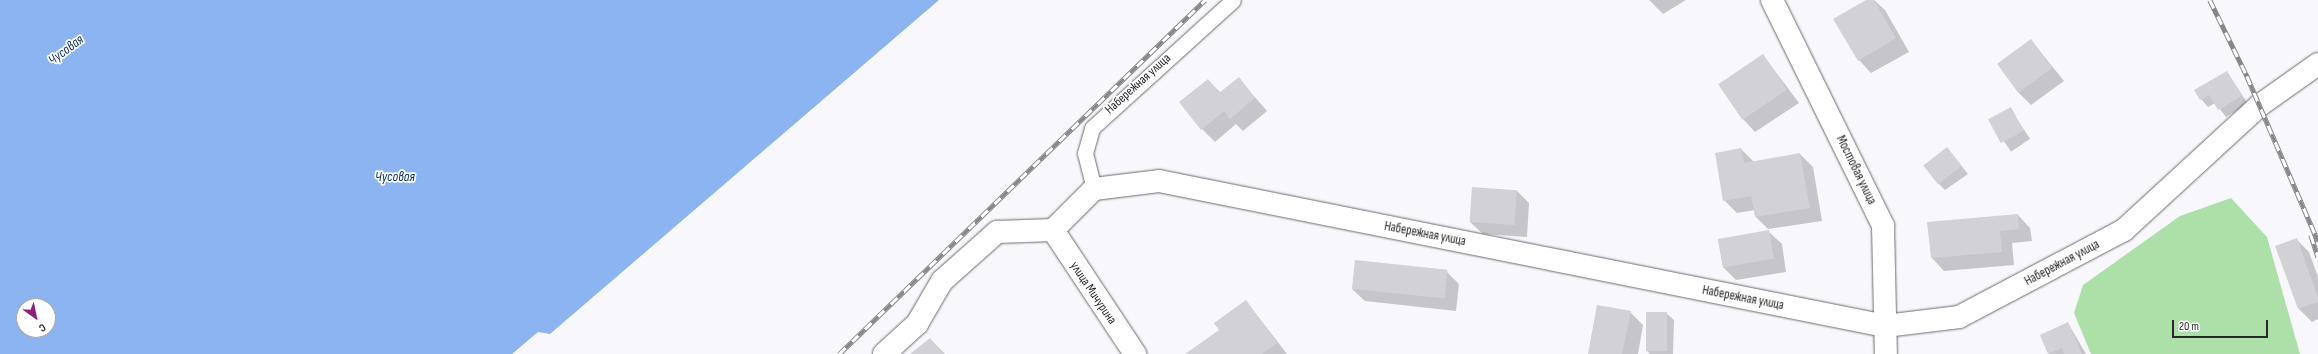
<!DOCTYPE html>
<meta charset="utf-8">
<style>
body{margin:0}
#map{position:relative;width:2318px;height:354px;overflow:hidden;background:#f8f7fc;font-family:"Sofia Sans Condensed",sans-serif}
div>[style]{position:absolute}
.green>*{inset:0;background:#ade0a9}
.water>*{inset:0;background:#8cb4f0}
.shadow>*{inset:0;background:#0003;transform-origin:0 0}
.building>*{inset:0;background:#d2d1d6;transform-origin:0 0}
.roads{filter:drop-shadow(0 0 1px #6b6b6f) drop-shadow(0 0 1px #6b6b6f)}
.service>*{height:15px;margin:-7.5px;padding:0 7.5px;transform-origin:7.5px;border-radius:7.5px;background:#fff}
.minor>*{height:22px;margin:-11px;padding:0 11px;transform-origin:11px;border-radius:11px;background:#fff}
.rail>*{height:4.5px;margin-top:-2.25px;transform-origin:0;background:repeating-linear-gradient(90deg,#fff 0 9px,#878689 0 18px);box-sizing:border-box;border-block:1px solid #878689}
span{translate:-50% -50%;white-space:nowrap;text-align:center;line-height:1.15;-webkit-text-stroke:3.5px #fff;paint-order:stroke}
.street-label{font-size:13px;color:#282729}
.water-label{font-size:14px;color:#0d3368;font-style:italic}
.north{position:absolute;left:16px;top:298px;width:40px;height:40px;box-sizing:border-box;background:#fff;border:1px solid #a9a9a9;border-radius:50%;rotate:147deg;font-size:11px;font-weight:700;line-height:16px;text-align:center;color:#282729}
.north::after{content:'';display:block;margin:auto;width:14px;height:18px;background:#911e7d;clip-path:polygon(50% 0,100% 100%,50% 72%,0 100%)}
.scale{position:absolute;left:2172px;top:320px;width:96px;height:18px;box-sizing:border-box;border:2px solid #282729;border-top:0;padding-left:5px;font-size:12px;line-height:14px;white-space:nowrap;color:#282729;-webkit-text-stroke:3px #fff;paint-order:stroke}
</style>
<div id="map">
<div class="green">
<i style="clip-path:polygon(2231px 198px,2267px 237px,2300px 354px,2091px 354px,2074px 313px,2083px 285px,2180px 216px)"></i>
</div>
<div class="water">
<i style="clip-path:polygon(evenodd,0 0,939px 0,550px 334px,538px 332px,512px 354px,0 354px,0 0,24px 306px,48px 306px,48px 330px,24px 330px,24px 306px)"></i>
</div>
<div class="shadow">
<i style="clip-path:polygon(1649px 0,1686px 0,1663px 14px)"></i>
<i style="clip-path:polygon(1868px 0,1874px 0,1885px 10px,1909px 52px,1871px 73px,1859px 60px)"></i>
<i style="clip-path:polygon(2031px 40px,2064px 81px,2031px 105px,2018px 92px)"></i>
<i style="clip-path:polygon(1763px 55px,1799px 103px,1755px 132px,1743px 119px)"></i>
<i style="clip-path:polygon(2227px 72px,2248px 104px,2226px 117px,2215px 103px,2208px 107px,2201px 99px)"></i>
<i style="clip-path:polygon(1239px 79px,1267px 111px,1243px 131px,1236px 124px,1215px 142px,1202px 129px,1208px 80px,1221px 93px)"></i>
<i style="left:2010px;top:109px;width:36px;height:23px;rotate:56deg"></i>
<i style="clip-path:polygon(1947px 148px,1968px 174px,1945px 190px,1938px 183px)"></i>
<i style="clip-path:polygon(1741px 149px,1754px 162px,1800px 154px,1813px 167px,1822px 221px,1768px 229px,1756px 217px,1755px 210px,1737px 213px,1724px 200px)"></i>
<i style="clip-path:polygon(1517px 191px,1529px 203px,1527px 237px,1483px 234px,1470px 222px)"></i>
<i style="clip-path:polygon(2018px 215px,2030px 228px,2032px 241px,2012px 243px,2014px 265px,1944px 271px,1932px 258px,1928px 223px)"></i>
<i style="clip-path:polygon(1769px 232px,1782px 244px,1786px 272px,1736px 280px,1723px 267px)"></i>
<i style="clip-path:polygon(2296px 239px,2309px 252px,2318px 277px,2318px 319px,2312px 322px,2299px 309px,2277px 246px)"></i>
<i style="clip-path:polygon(1446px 271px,1459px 284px,1456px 311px,1365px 301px,1352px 289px)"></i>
<i style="clip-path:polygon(1246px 301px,1287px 354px,1188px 354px,1220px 330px)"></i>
<i style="clip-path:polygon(1630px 312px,1643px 325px,1638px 354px,1589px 354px)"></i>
<i style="clip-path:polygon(1666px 313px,1674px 320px,1673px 354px,1650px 354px,1646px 350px)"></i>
<i style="clip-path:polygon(2068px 323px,2086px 354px,2049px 354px,2041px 336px)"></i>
<i style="clip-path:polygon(930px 339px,945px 354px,912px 354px)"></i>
</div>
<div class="building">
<i style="clip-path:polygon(1866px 0,1874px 0,1896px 38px,1858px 61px,1833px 19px)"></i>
<i style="left:2031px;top:39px;width:36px;height:42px;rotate:54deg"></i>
<i style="left:1763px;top:54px;width:43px;height:54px;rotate:56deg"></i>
<i style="clip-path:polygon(2227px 71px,2242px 96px,2218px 110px,2209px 95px,2200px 100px,2194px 90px)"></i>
<i style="clip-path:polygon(1239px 77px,1255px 98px,1230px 119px,1224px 111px,1201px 130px,1179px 102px,1208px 79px,1219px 93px)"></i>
<i style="left:2011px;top:107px;width:27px;height:26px;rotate:62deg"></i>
<i style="left:1947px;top:147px;width:24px;height:30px;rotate:52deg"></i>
<i style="clip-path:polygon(1741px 148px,1744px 163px,1800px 153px,1810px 208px,1755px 217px,1751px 196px,1723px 201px,1715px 153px)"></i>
<i style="left:1472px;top:187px;width:45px;height:35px;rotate:4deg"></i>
<i style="clip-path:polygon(2018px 214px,2019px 229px,2000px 231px,2002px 252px,1931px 258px,1927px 222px)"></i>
<i style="left:1769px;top:230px;width:29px;height:52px;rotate:80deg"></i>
<i style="clip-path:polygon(2297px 238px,2318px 298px,2318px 302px,2298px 309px,2275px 246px)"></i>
<i style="left:1355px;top:260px;width:93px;height:29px;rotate:6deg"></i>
<i style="clip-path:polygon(1246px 300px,1277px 343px,1262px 354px,1185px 354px,1219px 330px,1214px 323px)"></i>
<i style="clip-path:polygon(1597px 305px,1631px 311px,1622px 354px,1588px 354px)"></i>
<i style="left:1646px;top:312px;width:21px;height:39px"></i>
<i style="clip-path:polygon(2068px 322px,2082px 354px,2064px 354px,2062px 348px,2048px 354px,2040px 335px)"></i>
<i style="clip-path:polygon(930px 338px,943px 354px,910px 354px)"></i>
</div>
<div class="roads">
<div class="service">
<i style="left:1094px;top:189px;width:37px;rotate:-104deg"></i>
<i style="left:1085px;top:153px;width:26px;rotate:-74deg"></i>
<i style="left:1092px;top:128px;width:190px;rotate:-42.2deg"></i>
</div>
<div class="minor">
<i style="left:1772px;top:0;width:252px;rotate:63.8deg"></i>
<i style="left:1883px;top:226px;width:128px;rotate:88.7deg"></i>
<i style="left:1053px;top:230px;width:149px;rotate:56.5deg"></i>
<i style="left:884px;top:354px;width:45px;rotate:-42.3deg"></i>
<i style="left:917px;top:324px;width:50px;rotate:-59.8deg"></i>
<i style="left:942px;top:281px;width:74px;rotate:-41.7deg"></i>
<i style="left:997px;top:232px;width:56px;rotate:-2deg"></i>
<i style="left:1053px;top:230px;width:58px;rotate:-45deg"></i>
<i style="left:1094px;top:189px;width:65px;rotate:-7deg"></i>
<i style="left:1159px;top:181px;width:740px;rotate:11.29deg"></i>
<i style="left:1885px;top:326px;width:75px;rotate:-6.9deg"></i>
<i style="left:1959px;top:317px;width:187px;rotate:-27.8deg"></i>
<i style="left:2124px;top:230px;width:185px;rotate:-42.6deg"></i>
<i style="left:2260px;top:105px;width:71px;rotate:-35.3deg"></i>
</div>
</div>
<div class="rail">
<i style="left:2210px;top:0;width:85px;rotate:64deg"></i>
<i style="left:2247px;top:76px;width:180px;rotate:66.7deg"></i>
<i style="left:2311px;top:235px;width:23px;rotate:72deg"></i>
<i style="left:839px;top:354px;width:509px;rotate:-44.05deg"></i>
</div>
<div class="street-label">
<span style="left:1138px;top:84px;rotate:-42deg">Набережная улица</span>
<span style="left:1856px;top:170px;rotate:64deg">Мостовая улица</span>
<span style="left:1425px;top:234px;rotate:11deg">Набережная улица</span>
<span style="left:2062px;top:263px;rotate:-28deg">Набережная улица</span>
<span style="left:1093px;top:293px;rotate:56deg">улица Мичурина</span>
<span style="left:1743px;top:298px;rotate:11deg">Набережная улица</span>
</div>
<div class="water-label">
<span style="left:66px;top:50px;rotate:-37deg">Чусовая</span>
<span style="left:395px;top:177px">Чусовая</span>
</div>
<div class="north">С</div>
<div class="scale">20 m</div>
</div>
